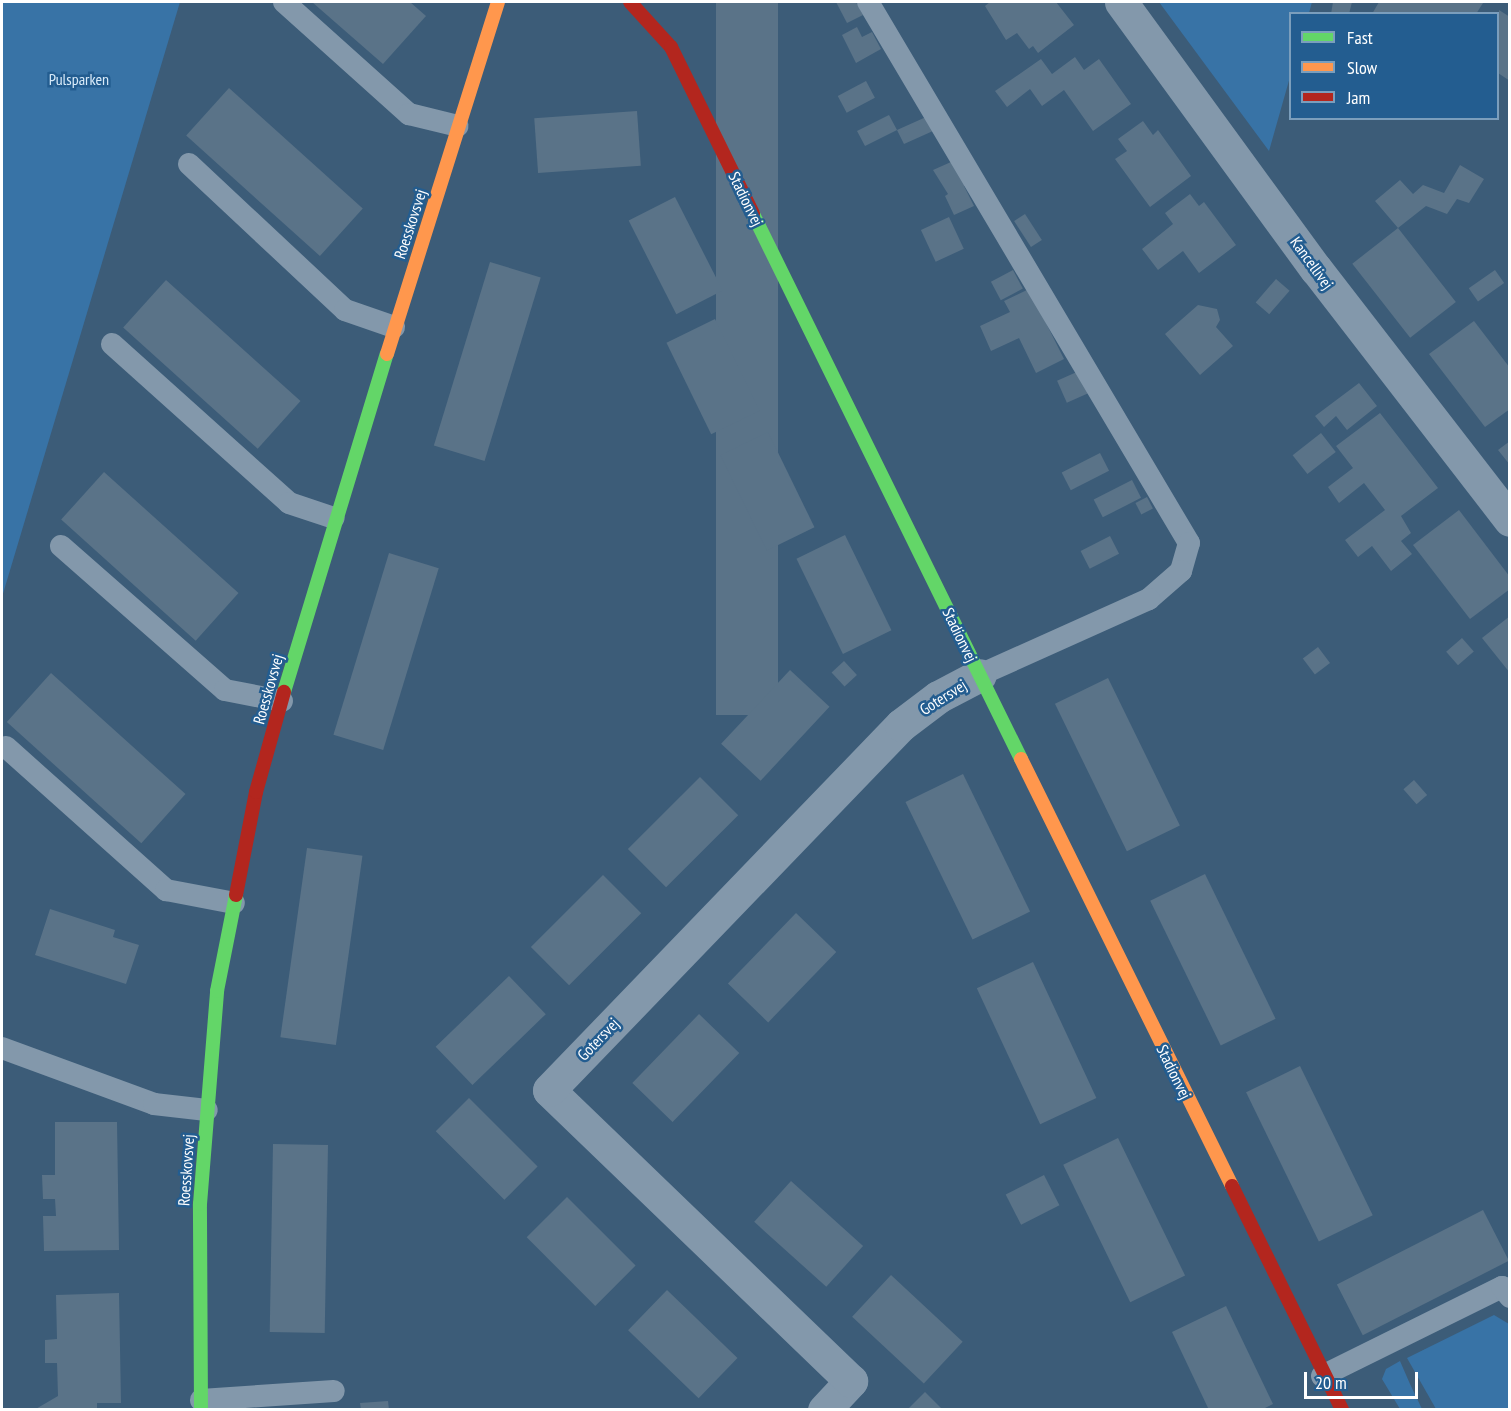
<!DOCTYPE html>
<style>
body{margin:0}
#map{position:relative;width:1511px;height:1411px;overflow:hidden;background:#3c5c78;font-family:"PT Sans Narrow",sans-serif}
div>[style]{position:absolute}
.green>*{inset:0;background:#3873a6}
.building>*{inset:0;background:#5a7388;transform-origin:0 0}
.lane>*{height:22px;margin:-11px;padding:0 11px;transform-origin:11px;border-radius:11px;background:#8398ab}
.street>*{height:33px;margin:-16.5px;padding:0 16.5px;transform-origin:16.5px;border-radius:16.5px;background:#8398ab}
.fast>*{height:14px;margin:-7px;padding:0 7px;transform-origin:7px;border-radius:7px;background:#63d668}
.slow>*{height:14px;margin:-7px;padding:0 7px;transform-origin:7px;border-radius:7px;background:#ff974d}
.jam>*{height:14px;margin:-7px;padding:0 7px;transform-origin:7px;border-radius:7px;background:#b3261e}
span{translate:-50% -50%;white-space:nowrap;text-align:center;line-height:1.15;-webkit-text-stroke:5px #235d90;paint-order:stroke}
.park-label{font-size:16px;color:#d9ebf9}
.street-label{font-size:16px;color:#fff}
.frame{position:absolute;inset:0;border:3px solid #fff;pointer-events:none}
.legend{position:absolute;left:1289px;top:12px;width:210px;height:108px;box-sizing:border-box;background:#235d90;border:2px solid #7b9ebc;margin:0;padding:8px 10px;list-style:none;font-size:18px;color:#fff}
.legend li{display:flex;align-items:center;gap:12px;height:30px}
.legend b{width:30px;border:2px solid #7b9ebc}
.scale{position:absolute;left:1304px;top:1372px;width:114px;height:27px;box-sizing:border-box;border:3px solid #fff;border-top:0;padding-left:8px;font-size:18px;line-height:21px;white-space:nowrap;color:#fff;-webkit-text-stroke:4px #235d90;paint-order:stroke}
</style>
<div id="map">
<div class="green">
<i style="clip-path:polygon(2px 2px,180px 2px,2px 597px)"></i>
<i style="clip-path:polygon(1159px 2px,1312px 2px,1309px 13px,1290px 14px,1290px 77px,1269px 151px)"></i>
<i style="clip-path:polygon(1494px 1315px,1509px 1324px,1509px 1409px,1436px 1409px,1407px 1358px)"></i>
<i style="clip-path:polygon(1400px 1361px,1410px 1384px,1422px 1409px,1400px 1409px,1382px 1379px,1386px 1369px)"></i>
</div>
<div class="building">
<i style="clip-path:polygon(312px 2px,410px 2px,426px 16px,383px 64px)"></i>
<i style="left:716px;top:2px;width:62px;height:713px"></i>
<i style="clip-path:polygon(836px 2px,856px 2px,863px 15px,847px 23px)"></i>
<i style="clip-path:polygon(990px 2px,1056px 2px,1074px 25px,1038px 53px,1033px 46px,1029px 49px,1017px 33px,1006px 40px,985px 6px)"></i>
<i style="clip-path:polygon(1333px 2px,1352px 2px,1349px 14px,1331px 14px)"></i>
<i style="clip-path:polygon(1379px 2px,1480px 2px,1483px 3px,1476px 14px,1372px 14px)"></i>
<i style="clip-path:polygon(1499px 10px,1510px 17px,1510px 81px,1498px 73px)"></i>
<i style="clip-path:polygon(857px 27px,862px 37px,872px 32px,881px 49px,856px 63px,842px 35px)"></i>
<i style="clip-path:polygon(1075px 57px,1084px 70px,1099px 59px,1131px 104px,1093px 131px,1064px 90px,1042px 106px,1030px 89px,1007px 107px,995px 91px,1041px 59px,1052px 74px)"></i>
<i style="left:866px;top:81px;width:19px;height:32px;rotate:62deg"></i>
<i style="left:229px;top:88px;width:180px;height:64px;rotate:42deg"></i>
<i style="left:637px;top:111px;width:55px;height:103px;rotate:86deg"></i>
<i style="clip-path:polygon(889px 115px,897px 130px,926px 117px,933px 131px,904px 144px,897px 130px,865px 146px,857px 131px)"></i>
<i style="clip-path:polygon(1143px 121px,1153px 135px,1158px 130px,1191px 176px,1150px 207px,1115px 159px,1127px 151px,1118px 139px)"></i>
<i style="clip-path:polygon(951px 162px,968px 185px,964px 186px,974px 206px,954px 215px,945px 196px,948px 194px,933px 170px)"></i>
<i style="clip-path:polygon(1460px 165px,1484px 179px,1469px 203px,1457px 199px,1447px 214px,1426px 206px,1398px 228px,1375px 201px,1400px 180px,1413px 194px,1423px 185px,1444px 193px)"></i>
<i style="clip-path:polygon(1190px 194px,1199px 206px,1204px 202px,1236px 245px,1199px 273px,1183px 251px,1158px 270px,1142px 249px,1173px 224px,1165px 213px)"></i>
<i style="left:675px;top:197px;width:105px;height:52px;rotate:63deg"></i>
<i style="left:1025px;top:214px;width:31px;height:13px;rotate:57deg"></i>
<i style="left:949px;top:217px;width:35px;height:31px;rotate:65deg"></i>
<i style="left:1398px;top:228px;width:94px;height:58px;rotate:52deg"></i>
<i style="left:490px;top:262px;width:53px;height:192px;rotate:17deg"></i>
<i style="left:1013px;top:270px;width:21px;height:25px;rotate:62deg"></i>
<i style="left:1495px;top:270px;width:16px;height:32px;rotate:55deg"></i>
<i style="left:1276px;top:279px;width:18px;height:31px;rotate:41deg"></i>
<i style="left:166px;top:280px;width:181px;height:64px;rotate:42deg"></i>
<i style="clip-path:polygon(1029px 289px,1064px 359px,1036px 373px,1019px 338px,991px 351px,980px 326px,1010px 312px,1004px 301px)"></i>
<i style="clip-path:polygon(1198px 305px,1217px 309px,1220px 320px,1216px 327px,1233px 346px,1200px 375px,1165px 334px)"></i>
<i style="left:715px;top:319px;width:102px;height:54px;rotate:64deg"></i>
<i style="clip-path:polygon(1474px 321px,1510px 368px,1510px 409px,1485px 427px,1429px 354px)"></i>
<i style="left:1079px;top:371px;width:24px;height:24px;rotate:66deg"></i>
<i style="clip-path:polygon(1359px 383px,1377px 406px,1347px 430px,1336px 416px,1324px 427px,1315px 416px)"></i>
<i style="clip-path:polygon(1380px 413px,1438px 488px,1401px 516px,1411px 533px,1401px 541px,1412px 554px,1391px 571px,1372px 546px,1358px 557px,1345px 540px,1385px 510px,1364px 483px,1339px 503px,1328px 487px,1353px 468px,1336px 446px)"></i>
<i style="left:768px;top:432px;width:106px;height:53px;rotate:64deg"></i>
<i style="left:1321px;top:433px;width:24px;height:36px;rotate:52deg"></i>
<i style="clip-path:polygon(1510px 441px,1510px 465px,1498px 450px)"></i>
<i style="left:1100px;top:453px;width:20px;height:43px;rotate:63deg"></i>
<i style="left:104px;top:472px;width:181px;height:64px;rotate:42deg"></i>
<i style="left:1132px;top:480px;width:20px;height:43px;rotate:63deg"></i>
<i style="left:1147px;top:497px;width:13px;height:13px;rotate:63deg"></i>
<i style="clip-path:polygon(1459px 510px,1510px 577px,1510px 589px,1470px 619px,1413px 545px)"></i>
<i style="left:845px;top:535px;width:106px;height:54px;rotate:64deg"></i>
<i style="left:1110px;top:536px;width:20px;height:33px;rotate:63deg"></i>
<i style="left:389px;top:553px;width:52px;height:190px;rotate:17deg"></i>
<i style="clip-path:polygon(1510px 616px,1510px 673px,1482px 638px)"></i>
<i style="left:1462px;top:638px;width:18px;height:21px;rotate:49deg"></i>
<i style="left:1318px;top:647px;width:20px;height:19px;rotate:53deg"></i>
<i style="left:844px;top:661px;width:19px;height:17px;rotate:47deg"></i>
<i style="left:790px;top:670px;width:54px;height:101px;rotate:43deg"></i>
<i style="left:51px;top:673px;width:181px;height:66px;rotate:42deg"></i>
<i style="left:1108px;top:678px;width:164px;height:59px;rotate:64deg"></i>
<i style="left:963px;top:774px;width:153px;height:64px;rotate:64deg"></i>
<i style="left:700px;top:777px;width:54px;height:102px;rotate:45deg"></i>
<i style="left:1414px;top:780px;width:20px;height:14px;rotate:49deg"></i>
<i style="left:307px;top:848px;width:56px;height:191px;rotate:8deg"></i>
<i style="left:1205px;top:874px;width:161px;height:61px;rotate:64deg"></i>
<i style="left:603px;top:875px;width:54px;height:102px;rotate:45deg"></i>
<i style="clip-path:polygon(50px 909px,115px 930px,113px 937px,139px 945px,126px 984px,35px 955px)"></i>
<i style="left:796px;top:913px;width:56px;height:98px;rotate:44deg"></i>
<i style="left:1033px;top:962px;width:150px;height:62px;rotate:65deg"></i>
<i style="left:509px;top:976px;width:53px;height:102px;rotate:46deg"></i>
<i style="left:699px;top:1014px;width:56px;height:96px;rotate:44deg"></i>
<i style="left:1300px;top:1066px;width:166px;height:60px;rotate:64deg"></i>
<i style="left:469px;top:1098px;width:97px;height:47px;rotate:45deg"></i>
<i style="clip-path:polygon(55px 1122px,117px 1122px,119px 1250px,44px 1251px,43px 1216px,56px 1216px,55px 1199px,43px 1199px,42px 1175px,55px 1175px)"></i>
<i style="left:1118px;top:1138px;width:153px;height:61px;rotate:64deg"></i>
<i style="left:273px;top:1144px;width:55px;height:188px;rotate:1deg"></i>
<i style="left:1044px;top:1175px;width:34px;height:43px;rotate:63deg"></i>
<i style="left:791px;top:1181px;width:97px;height:55px;rotate:42deg"></i>
<i style="left:567px;top:1197px;width:97px;height:57px;rotate:45deg"></i>
<i style="left:1483px;top:1210px;width:57px;height:164px;rotate:63deg"></i>
<i style="left:891px;top:1275px;width:98px;height:57px;rotate:43deg"></i>
<i style="left:667px;top:1290px;width:98px;height:56px;rotate:44deg"></i>
<i style="clip-path:polygon(119px 1293px,121px 1403px,97px 1403px,97px 1410px,34px 1410px,58px 1396px,57px 1363px,45px 1363px,45px 1340px,57px 1339px,56px 1295px)"></i>
<i style="clip-path:polygon(1226px 1306px,1273px 1404px,1261px 1410px,1209px 1410px,1172px 1332px)"></i>
<i style="clip-path:polygon(925px 1392px,943px 1410px,907px 1410px)"></i>
<i style="clip-path:polygon(388px 1401px,389px 1410px,361px 1410px,360px 1403px)"></i>
</div>
<div class="lane">
<i style="left:284px;top:2px;width:168px;rotate:41.9deg"></i>
<i style="left:409px;top:114px;width:50px;rotate:13.8deg"></i>
<i style="left:868px;top:2px;width:629px;rotate:59.32deg"></i>
<i style="left:1189px;top:543px;width:29px;rotate:106deg"></i>
<i style="left:1181px;top:571px;width:43px;rotate:138.8deg"></i>
<i style="left:1149px;top:599px;width:185px;rotate:155.8deg"></i>
<i style="left:189px;top:164px;width:214px;rotate:43.1deg"></i>
<i style="left:345px;top:310px;width:52px;rotate:19.1deg"></i>
<i style="left:112px;top:344px;width:238px;rotate:41.9deg"></i>
<i style="left:289px;top:503px;width:47px;rotate:18.4deg"></i>
<i style="left:61px;top:546px;width:218px;rotate:41.3deg"></i>
<i style="left:225px;top:690px;width:58px;rotate:10.9deg"></i>
<i style="left:6px;top:747px;width:215px;rotate:41.8deg"></i>
<i style="left:166px;top:890px;width:69px;rotate:10.8deg"></i>
<i style="left:2px;top:1048px;width:162px;rotate:20.2deg"></i>
<i style="left:154px;top:1104px;width:53px;rotate:6.5deg"></i>
<i style="left:1322px;top:1376px;width:201px;rotate:-26.3deg"></i>
<i style="left:1502px;top:1287px;width:13px;rotate:51deg"></i>
<i style="left:201px;top:1400px;width:133px;rotate:-3.9deg"></i>
</div>
<div class="street">
<i style="left:1121px;top:2px;width:331px;rotate:53.9deg"></i>
<i style="left:1316px;top:269px;width:317px;rotate:52.3deg"></i>
<i style="left:824px;top:1410px;width:40px;rotate:-47deg"></i>
<i style="left:851px;top:1381px;width:419px;rotate:-136.1deg"></i>
<i style="left:549px;top:1090px;width:507px;rotate:-46.04deg"></i>
<i style="left:901px;top:725px;width:46px;rotate:-37.1deg"></i>
<i style="left:938px;top:697px;width:47px;rotate:-27.6deg"></i>
</div>
<div class="fast">
<i style="left:753px;top:214px;width:607px;rotate:63.81deg"></i>
<i style="left:284px;top:692px;width:353px;rotate:-73.1deg"></i>
<i style="left:201px;top:1410px;width:206px;rotate:-90.3deg"></i>
<i style="left:200px;top:1204px;width:214px;rotate:-85.4deg"></i>
<i style="left:217px;top:991px;width:98px;rotate:-78.8deg"></i>
</div>
<div class="slow">
<i style="left:387px;top:354px;width:369px;rotate:-72.5deg"></i>
<i style="left:1021px;top:759px;width:476px;rotate:63.7deg"></i>
</div>
<div class="jam">
<i style="left:630px;top:2px;width:61px;rotate:47.7deg"></i>
<i style="left:671px;top:47px;width:186px;rotate:63.8deg"></i>
<i style="left:236px;top:895px;width:105px;rotate:-79deg"></i>
<i style="left:256px;top:792px;width:104px;rotate:-74.4deg"></i>
<i style="left:1232px;top:1186px;width:250px;rotate:63.8deg"></i>
</div>
<div class="park-label">
<span style="left:79px;top:79px">Pulsparken</span>
</div>
<div class="street-label">
<span style="left:746px;top:199px;rotate:64deg">Stadionvej</span>
<span style="left:410px;top:224px;rotate:-72deg">Roesskovsvej</span>
<span style="left:1312px;top:263px;rotate:54deg">Kancellivej</span>
<span style="left:960px;top:635px;rotate:64deg">Stadionvej</span>
<span style="left:268px;top:689px;rotate:-74deg">Roesskovsvej</span>
<span style="left:943px;top:697px;rotate:-32deg">Gotersvej</span>
<span style="left:598px;top:1039px;rotate:-46deg">Gotersvej</span>
<span style="left:1174px;top:1072px;rotate:64deg">Stadionvej</span>
<span style="left:186px;top:1170px;rotate:-86deg">Roesskovsvej</span>
</div>
<div class="frame"></div>
<ul class="legend">
<li><b style="height:8px;background:#63d668"></b>Fast</li>
<li><b style="height:8px;background:#ff974d"></b>Slow</li>
<li><b style="height:8px;background:#b3261e"></b>Jam</li>
</ul>
<div class="scale">20 m</div>
</div>
